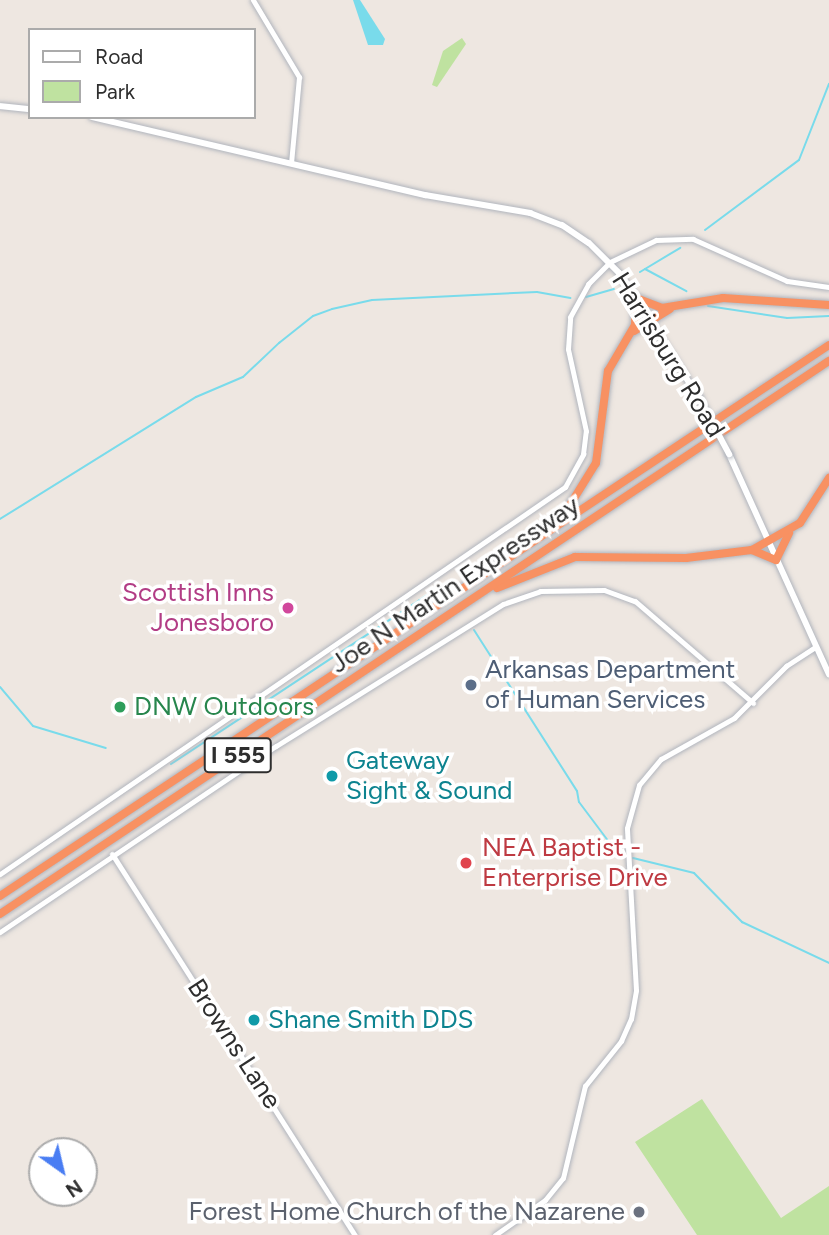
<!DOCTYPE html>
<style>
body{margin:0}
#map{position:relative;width:829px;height:1235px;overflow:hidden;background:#eee7e1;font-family:Figtree,sans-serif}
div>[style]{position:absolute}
.green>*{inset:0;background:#bfe2a0}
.water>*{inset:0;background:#79dbeb}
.stream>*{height:2px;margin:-1px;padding:0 1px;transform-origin:1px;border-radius:1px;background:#79dbeb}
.roads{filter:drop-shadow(0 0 2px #b1b5bd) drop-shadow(0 0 2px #b1b5bd)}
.tertiary>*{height:5px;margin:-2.5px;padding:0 2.5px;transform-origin:2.5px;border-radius:2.5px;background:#fff}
.secondary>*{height:6px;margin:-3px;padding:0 3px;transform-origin:3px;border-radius:3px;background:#fff}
.motorway>*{height:8px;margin:-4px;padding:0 4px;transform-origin:4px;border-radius:4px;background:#f89162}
.bridges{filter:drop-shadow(0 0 2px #b1b5bd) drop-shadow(0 0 2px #b1b5bd)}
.secondary-bridge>*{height:6px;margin:-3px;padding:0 3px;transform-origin:3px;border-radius:3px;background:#fff}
.dots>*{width:19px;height:19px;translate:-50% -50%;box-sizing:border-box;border:4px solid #fff;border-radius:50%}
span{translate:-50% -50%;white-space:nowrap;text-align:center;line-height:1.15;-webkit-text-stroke:7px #fff;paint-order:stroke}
.shield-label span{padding:2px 5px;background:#fff;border:2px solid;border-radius:5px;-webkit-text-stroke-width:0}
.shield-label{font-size:24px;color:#2e2e2e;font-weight:700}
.street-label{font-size:26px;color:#2e2e2e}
.hotel-label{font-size:26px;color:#b23c85}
.right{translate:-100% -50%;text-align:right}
.service-label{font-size:26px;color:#4e5e75}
.left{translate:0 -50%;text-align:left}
.leisure-label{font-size:26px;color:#27864d}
.culture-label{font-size:26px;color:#0d838f}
.health-label{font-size:26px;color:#be3a42}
.worship-label{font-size:26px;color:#5b616d}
.legend{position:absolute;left:28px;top:28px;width:228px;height:91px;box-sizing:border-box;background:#fff;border:2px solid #ababab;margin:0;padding:9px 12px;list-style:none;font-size:21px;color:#2e2e2e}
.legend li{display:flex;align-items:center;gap:14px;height:35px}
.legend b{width:35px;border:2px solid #ababab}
.north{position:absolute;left:28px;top:1137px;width:70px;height:70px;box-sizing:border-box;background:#fff;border:2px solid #ababab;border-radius:50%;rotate:146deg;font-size:19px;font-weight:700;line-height:28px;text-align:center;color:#2e2e2e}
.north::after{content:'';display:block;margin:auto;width:24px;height:32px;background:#497df3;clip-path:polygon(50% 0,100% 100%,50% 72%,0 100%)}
</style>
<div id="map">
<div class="green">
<i style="clip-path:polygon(462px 38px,466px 44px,437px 87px,432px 85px,443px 51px)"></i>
<i style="clip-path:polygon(702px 1099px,781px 1218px,829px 1186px,829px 1235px,697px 1235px,635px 1142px)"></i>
</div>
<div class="water">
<i style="clip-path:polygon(353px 0,360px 0,385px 39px,383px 45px,368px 45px)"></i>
</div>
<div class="stream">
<i style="left:705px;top:230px;width:117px;rotate:-36.7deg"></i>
<i style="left:799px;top:160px;width:82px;rotate:-68.5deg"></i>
<i style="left:645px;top:269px;width:47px;rotate:28.2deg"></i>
<i style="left:640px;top:272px;width:47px;rotate:-31deg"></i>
<i style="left:586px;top:297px;width:29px;rotate:-16deg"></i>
<i style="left:708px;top:306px;width:80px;rotate:8.6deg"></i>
<i style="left:787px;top:318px;width:42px;rotate:-2.7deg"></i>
<i style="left:0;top:519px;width:231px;rotate:-31.9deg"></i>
<i style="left:196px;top:397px;width:51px;rotate:-23.1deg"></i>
<i style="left:243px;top:377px;width:50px;rotate:-43.4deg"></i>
<i style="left:279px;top:343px;width:43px;rotate:-38.5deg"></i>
<i style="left:313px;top:316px;width:20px;rotate:-20deg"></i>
<i style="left:332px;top:309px;width:41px;rotate:-12.7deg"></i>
<i style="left:372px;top:300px;width:165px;rotate:-2.8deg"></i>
<i style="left:537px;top:292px;width:34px;rotate:10deg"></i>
<i style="left:474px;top:630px;width:191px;rotate:57.4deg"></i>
<i style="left:577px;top:791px;width:11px;rotate:80deg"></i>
<i style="left:579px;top:802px;width:55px;rotate:53.1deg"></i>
<i style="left:612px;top:846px;width:15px;rotate:32deg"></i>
<i style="left:0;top:687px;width:51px;rotate:49.8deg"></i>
<i style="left:33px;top:726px;width:76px;rotate:16.8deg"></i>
<i style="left:171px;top:764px;width:313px;rotate:-33.4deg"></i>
<i style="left:633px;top:858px;width:63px;rotate:13.8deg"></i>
<i style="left:694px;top:873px;width:69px;rotate:45.6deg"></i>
<i style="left:742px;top:922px;width:96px;rotate:25.2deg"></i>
</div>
<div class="roads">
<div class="tertiary">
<i style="left:253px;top:0;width:90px;rotate:59.1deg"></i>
<i style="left:299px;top:77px;width:86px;rotate:95.3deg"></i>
<i style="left:112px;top:854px;width:452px;rotate:57.5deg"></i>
<i style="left:0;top:874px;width:685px;rotate:-34.41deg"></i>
<i style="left:565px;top:487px;width:38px;rotate:-61deg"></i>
<i style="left:583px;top:454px;width:23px;rotate:-83deg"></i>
<i style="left:586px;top:431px;width:84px;rotate:-102.4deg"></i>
<i style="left:568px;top:349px;width:32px;rotate:-86deg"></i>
<i style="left:570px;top:317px;width:38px;rotate:-61deg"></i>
<i style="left:588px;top:284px;width:31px;rotate:-45deg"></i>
<i style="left:610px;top:262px;width:51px;rotate:-25.6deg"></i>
<i style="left:656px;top:240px;width:37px;rotate:-2deg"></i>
<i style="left:693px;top:239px;width:103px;rotate:24.1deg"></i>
<i style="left:787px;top:281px;width:42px;rotate:8.1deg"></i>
<i style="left:0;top:932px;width:333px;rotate:-34deg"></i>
<i style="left:276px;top:746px;width:268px;rotate:-32deg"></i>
<i style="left:503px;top:604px;width:39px;rotate:-19deg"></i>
<i style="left:540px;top:591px;width:64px;rotate:-0.9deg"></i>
<i style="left:604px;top:590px;width:33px;rotate:20deg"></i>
<i style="left:635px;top:601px;width:156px;rotate:40.8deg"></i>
<i style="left:495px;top:1235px;width:61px;rotate:-35deg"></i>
<i style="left:545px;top:1200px;width:28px;rotate:-51deg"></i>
<i style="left:563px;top:1178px;width:95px;rotate:-76.6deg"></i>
<i style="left:585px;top:1086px;width:58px;rotate:-51.3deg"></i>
<i style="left:621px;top:1041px;width:24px;rotate:-66deg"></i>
<i style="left:631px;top:1019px;width:29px;rotate:-80deg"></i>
<i style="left:636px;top:990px;width:162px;rotate:-93.2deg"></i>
<i style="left:627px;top:828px;width:45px;rotate:-74.4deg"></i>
<i style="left:639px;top:785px;width:34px;rotate:-50deg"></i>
<i style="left:661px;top:759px;width:84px;rotate:-29.3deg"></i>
<i style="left:734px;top:718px;width:74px;rotate:-45deg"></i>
<i style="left:786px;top:666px;width:35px;rotate:-33deg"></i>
</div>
<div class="secondary">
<i style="left:0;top:106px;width:30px;rotate:6deg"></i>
<i style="left:92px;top:117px;width:342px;rotate:13.2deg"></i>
<i style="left:425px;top:195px;width:107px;rotate:9.7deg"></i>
<i style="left:530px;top:213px;width:34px;rotate:21deg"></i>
<i style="left:562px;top:225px;width:32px;rotate:34deg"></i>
<i style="left:589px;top:243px;width:42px;rotate:45deg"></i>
<i style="left:619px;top:273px;width:148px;rotate:57.4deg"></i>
<i style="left:729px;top:454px;width:242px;rotate:65.6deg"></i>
</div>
<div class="motorway">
<i style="left:636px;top:298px;width:28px;rotate:21deg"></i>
<i style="left:662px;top:308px;width:62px;rotate:-9.3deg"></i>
<i style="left:723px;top:298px;width:106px;rotate:3.8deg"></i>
<i style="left:634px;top:331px;width:42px;rotate:-31.4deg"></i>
<i style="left:560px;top:521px;width:68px;rotate:-58.2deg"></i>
<i style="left:596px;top:463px;width:93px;rotate:-82.6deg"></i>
<i style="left:608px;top:371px;width:53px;rotate:-59.6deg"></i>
<i style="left:635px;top:325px;width:27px;rotate:-88deg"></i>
<i style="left:752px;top:550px;width:26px;rotate:23deg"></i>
<i style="left:776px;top:560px;width:30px;rotate:-64deg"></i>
<i style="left:497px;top:588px;width:84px;rotate:-21.7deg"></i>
<i style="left:575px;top:557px;width:111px;rotate:0.5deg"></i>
<i style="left:686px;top:558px;width:66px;rotate:-6.9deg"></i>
<i style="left:752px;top:550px;width:55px;rotate:-29.4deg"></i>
<i style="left:800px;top:523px;width:54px;rotate:-57.2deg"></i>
<i style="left:0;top:896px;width:995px;rotate:-33.61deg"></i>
<i style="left:0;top:914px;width:997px;rotate:-33.71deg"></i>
</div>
</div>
<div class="bridges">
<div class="secondary-bridge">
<i style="left:699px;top:398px;width:64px;rotate:61.8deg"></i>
</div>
</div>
<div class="dots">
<i style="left:288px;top:608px;background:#d1479c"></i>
<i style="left:471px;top:685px;background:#5c6f8a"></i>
<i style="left:120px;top:707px;background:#2e9e5b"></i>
<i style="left:332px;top:776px;background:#0f9aa8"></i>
<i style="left:466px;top:863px;background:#e0444e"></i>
<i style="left:254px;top:1020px;background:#0f9aa8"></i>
<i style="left:639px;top:1212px;background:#6b7280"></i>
</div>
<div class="shield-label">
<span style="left:238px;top:755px">I 555</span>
</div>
<div class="street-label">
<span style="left:668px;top:355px;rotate:58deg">Harrisburg Road</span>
<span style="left:455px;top:585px;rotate:-34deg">Joe N Martin Expressway</span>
<span style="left:234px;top:1044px;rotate:57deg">Browns Lane</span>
</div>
<div class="hotel-label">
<span class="right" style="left:274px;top:608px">Scottish Inns<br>Jonesboro</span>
</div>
<div class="service-label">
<span class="left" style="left:485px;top:685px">Arkansas Department<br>of Human Services</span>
</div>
<div class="leisure-label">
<span class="left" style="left:134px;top:707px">DNW Outdoors</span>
</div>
<div class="culture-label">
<span class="left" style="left:346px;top:776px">Gateway<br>Sight &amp; Sound</span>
<span class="left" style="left:268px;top:1020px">Shane Smith DDS</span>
</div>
<div class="health-label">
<span class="left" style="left:482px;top:863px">NEA Baptist -<br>Enterprise Drive</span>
</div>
<div class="worship-label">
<span class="right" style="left:625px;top:1212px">Forest Home Church of the Nazarene</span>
</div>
<ul class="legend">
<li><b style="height:9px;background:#fff"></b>Road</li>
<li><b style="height:19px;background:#bfe2a0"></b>Park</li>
</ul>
<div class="north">N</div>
</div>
